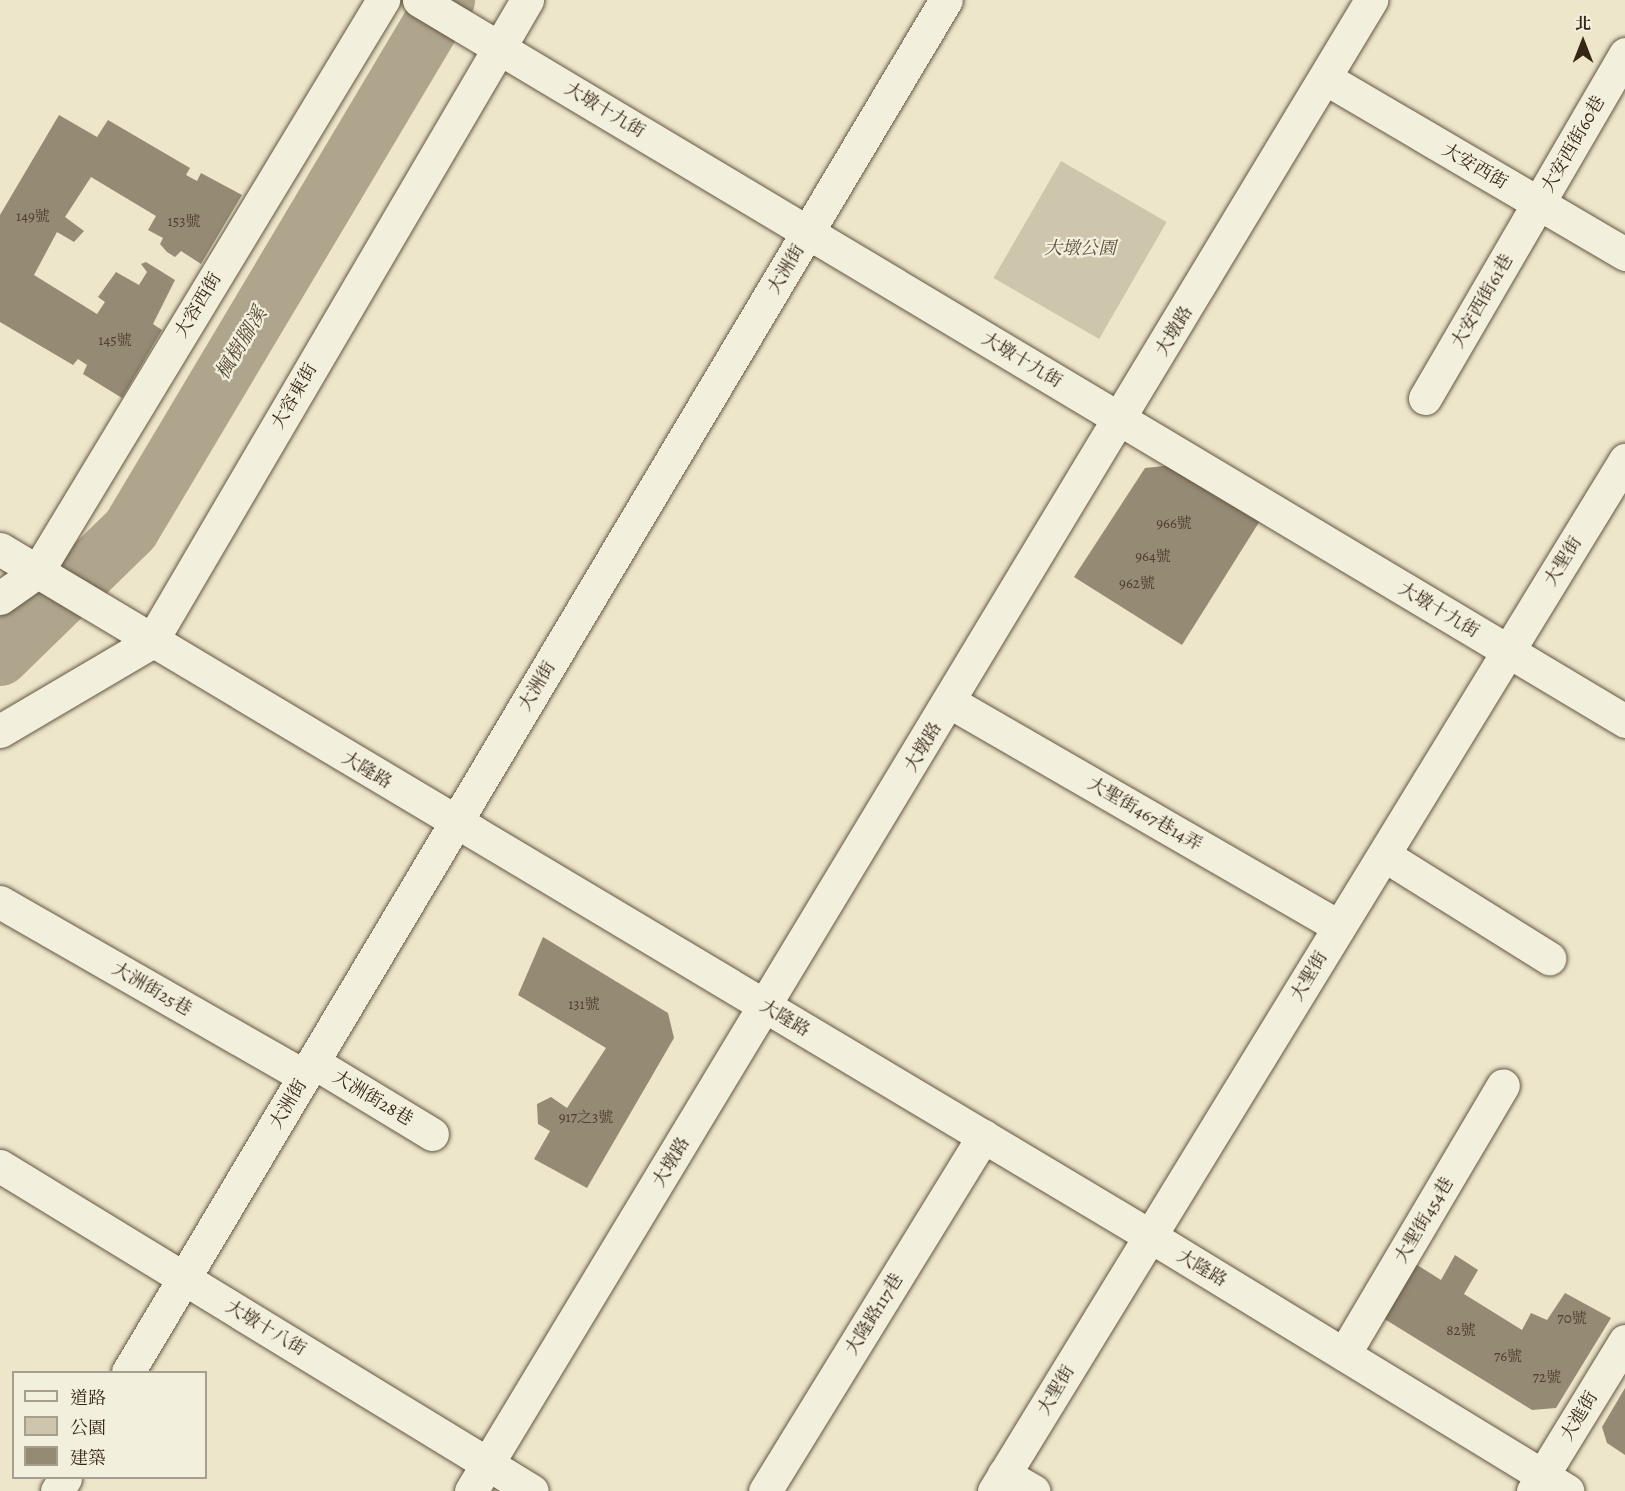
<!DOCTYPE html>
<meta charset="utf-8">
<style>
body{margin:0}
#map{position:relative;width:1625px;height:1491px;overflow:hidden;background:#ede6cb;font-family:Alegreya,"Noto Serif TC",serif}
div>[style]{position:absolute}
.green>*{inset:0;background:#cec6ac;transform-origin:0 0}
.river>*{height:58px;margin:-29px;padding:0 29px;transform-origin:29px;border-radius:29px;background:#afa58d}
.building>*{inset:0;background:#958a74}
.roads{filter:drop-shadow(0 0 2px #645742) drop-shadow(0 0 2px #645742)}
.street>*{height:33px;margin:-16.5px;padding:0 16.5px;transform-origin:16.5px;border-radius:16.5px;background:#f3efdd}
.secondary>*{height:33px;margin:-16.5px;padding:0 16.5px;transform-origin:16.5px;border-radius:16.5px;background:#f3efdd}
span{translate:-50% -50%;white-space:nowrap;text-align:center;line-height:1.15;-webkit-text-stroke:4.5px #f3efdd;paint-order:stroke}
.number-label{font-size:15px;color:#4e402d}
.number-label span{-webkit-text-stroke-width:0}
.street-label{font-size:18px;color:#362715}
.park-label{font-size:18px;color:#5c4f3b;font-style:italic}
.water-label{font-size:20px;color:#5a4d39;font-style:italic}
.legend{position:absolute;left:12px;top:1371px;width:195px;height:108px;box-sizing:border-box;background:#f3efdd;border:2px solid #a79f8d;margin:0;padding:8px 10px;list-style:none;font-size:18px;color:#362715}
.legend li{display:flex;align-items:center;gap:12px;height:30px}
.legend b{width:30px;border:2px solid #a79f8d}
.north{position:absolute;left:1553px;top:12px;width:60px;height:60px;-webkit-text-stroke:4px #f3efdd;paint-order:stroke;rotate:0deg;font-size:16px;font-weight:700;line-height:24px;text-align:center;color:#362715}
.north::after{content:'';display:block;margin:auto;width:21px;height:27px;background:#362715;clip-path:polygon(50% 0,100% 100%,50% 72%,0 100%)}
</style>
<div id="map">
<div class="green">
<i style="left:1061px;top:161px;width:122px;height:135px;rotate:30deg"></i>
</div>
<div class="river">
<i style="left:0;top:657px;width:183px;rotate:-44.3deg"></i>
<i style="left:131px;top:529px;width:616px;rotate:-59.23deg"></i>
</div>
<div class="building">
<i style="clip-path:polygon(59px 115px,97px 137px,108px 120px,190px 168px,186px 175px,197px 181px,201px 173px,242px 195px,201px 264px,181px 251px,175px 257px,167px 252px,160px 244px,163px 238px,148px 230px,156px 216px,91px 177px,65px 217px,84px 231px,74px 242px,57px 232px,34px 275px,97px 314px,105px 302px,98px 297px,116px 272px,139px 285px,147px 272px,141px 264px,146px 262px,175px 280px,153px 324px,162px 330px,122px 398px,83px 374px,87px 365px,78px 359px,73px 365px,0 322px,0 215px)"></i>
<i style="clip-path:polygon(1173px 465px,1263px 516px,1182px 645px,1074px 577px,1145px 468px)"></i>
<i style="clip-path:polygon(543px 937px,668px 1013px,674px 1038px,587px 1188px,534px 1159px,550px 1131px,538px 1124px,537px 1104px,551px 1097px,567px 1108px,606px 1048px,518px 995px)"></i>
<i style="clip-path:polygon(1455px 1255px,1478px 1270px,1464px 1294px,1522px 1330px,1531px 1313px,1547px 1320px,1565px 1293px,1611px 1318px,1556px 1408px,1532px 1410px,1378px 1315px,1411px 1261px,1441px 1280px)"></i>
<i style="clip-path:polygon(1625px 1388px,1625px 1455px,1607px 1443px,1602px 1427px)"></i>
</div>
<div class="roads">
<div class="street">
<i style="left:419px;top:0;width:1405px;rotate:30.87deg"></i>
<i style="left:1325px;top:78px;width:348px;rotate:30.4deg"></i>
<i style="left:1425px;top:398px;width:398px;rotate:-59.8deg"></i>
<i style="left:0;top:549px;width:1340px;rotate:30.85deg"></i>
<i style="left:1150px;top:1236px;width:489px;rotate:31.4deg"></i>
<i style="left:0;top:598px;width:45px;rotate:-35.1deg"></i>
<i style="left:37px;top:572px;width:669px;rotate:-58.83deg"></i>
<i style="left:950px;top:702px;width:449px;rotate:30deg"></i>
<i style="left:0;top:731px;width:175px;rotate:-30.5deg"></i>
<i style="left:151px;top:642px;width:744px;rotate:-59.64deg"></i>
<i style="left:1384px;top:855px;width:195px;rotate:32deg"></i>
<i style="left:0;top:902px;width:350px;rotate:29.8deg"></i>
<i style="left:313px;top:1062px;width:139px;rotate:31.2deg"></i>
<i style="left:0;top:1166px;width:623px;rotate:31.42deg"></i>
<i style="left:1344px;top:1354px;width:312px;rotate:-59.4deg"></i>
<i style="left:128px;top:1372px;width:1597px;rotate:-59.2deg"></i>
<i style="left:1004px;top:1474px;width:34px;rotate:30deg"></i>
<i style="left:57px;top:1491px;width:15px;rotate:-58deg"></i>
<i style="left:765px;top:1491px;width:417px;rotate:-58.4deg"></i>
<i style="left:994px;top:1491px;width:1209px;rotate:-58.53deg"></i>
<i style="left:1533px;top:1491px;width:176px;rotate:-58.5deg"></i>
</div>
<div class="secondary">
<i style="left:471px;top:1491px;width:1742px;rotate:-58.88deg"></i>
</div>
</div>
<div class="number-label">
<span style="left:33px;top:217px">149號</span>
<span style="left:184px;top:222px">153號</span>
<span style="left:115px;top:341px">145號</span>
<span style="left:1174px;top:524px">966號</span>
<span style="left:1153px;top:557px">964號</span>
<span style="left:1137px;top:584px">962號</span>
<span style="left:584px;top:1005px">131號</span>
<span style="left:586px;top:1118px">917之3號</span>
<span style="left:1572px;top:1319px">70號</span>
<span style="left:1461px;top:1331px">82號</span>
<span style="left:1508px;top:1357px">76號</span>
<span style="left:1547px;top:1378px">72號</span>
</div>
<div class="street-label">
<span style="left:605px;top:110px;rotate:31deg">大墩十九街</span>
<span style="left:1573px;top:144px;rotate:-60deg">大安西街60巷</span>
<span style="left:1475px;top:166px;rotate:30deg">大安西街</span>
<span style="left:786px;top:269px;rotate:-59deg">大洲街</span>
<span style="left:1482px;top:301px;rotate:-60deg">大安西街61巷</span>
<span style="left:198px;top:305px;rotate:-59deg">大容西街</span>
<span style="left:1174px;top:331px;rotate:-59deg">大墩路</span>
<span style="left:1022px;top:360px;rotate:31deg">大墩十九街</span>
<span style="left:294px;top:396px;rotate:-60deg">大容東街</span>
<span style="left:1563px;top:561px;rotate:-58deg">大聖街</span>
<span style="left:1439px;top:610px;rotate:31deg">大墩十九街</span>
<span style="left:537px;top:686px;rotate:-59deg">大洲街</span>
<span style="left:923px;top:747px;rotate:-59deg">大墩路</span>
<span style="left:367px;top:770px;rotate:31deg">大隆路</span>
<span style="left:1145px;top:814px;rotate:30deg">大聖街467巷14弄</span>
<span style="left:1309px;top:976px;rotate:-59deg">大聖街</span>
<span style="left:152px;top:989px;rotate:30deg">大洲街25巷</span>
<span style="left:785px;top:1018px;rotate:31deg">大隆路</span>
<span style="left:373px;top:1098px;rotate:31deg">大洲街28巷</span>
<span style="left:288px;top:1104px;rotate:-59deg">大洲街</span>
<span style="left:671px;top:1162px;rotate:-59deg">大墩路</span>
<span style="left:1424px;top:1220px;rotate:-59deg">大聖街454巷</span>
<span style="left:1202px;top:1268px;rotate:31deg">大隆路</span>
<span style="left:874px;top:1314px;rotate:-58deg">大隆路117巷</span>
<span style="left:266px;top:1328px;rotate:31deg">大墩十八街</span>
<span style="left:1056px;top:1390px;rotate:-59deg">大聖街</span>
<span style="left:1579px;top:1416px;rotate:-59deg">大進街</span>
</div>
<div class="park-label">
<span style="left:1080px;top:248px">大墩公園</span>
</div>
<div class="water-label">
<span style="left:241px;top:343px;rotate:-59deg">楓樹腳溪</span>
</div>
<ul class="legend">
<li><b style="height:8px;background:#f3efdd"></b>道路</li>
<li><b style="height:16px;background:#cec6ac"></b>公園</li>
<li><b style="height:16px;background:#958a74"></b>建築</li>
</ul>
<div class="north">北</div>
</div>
